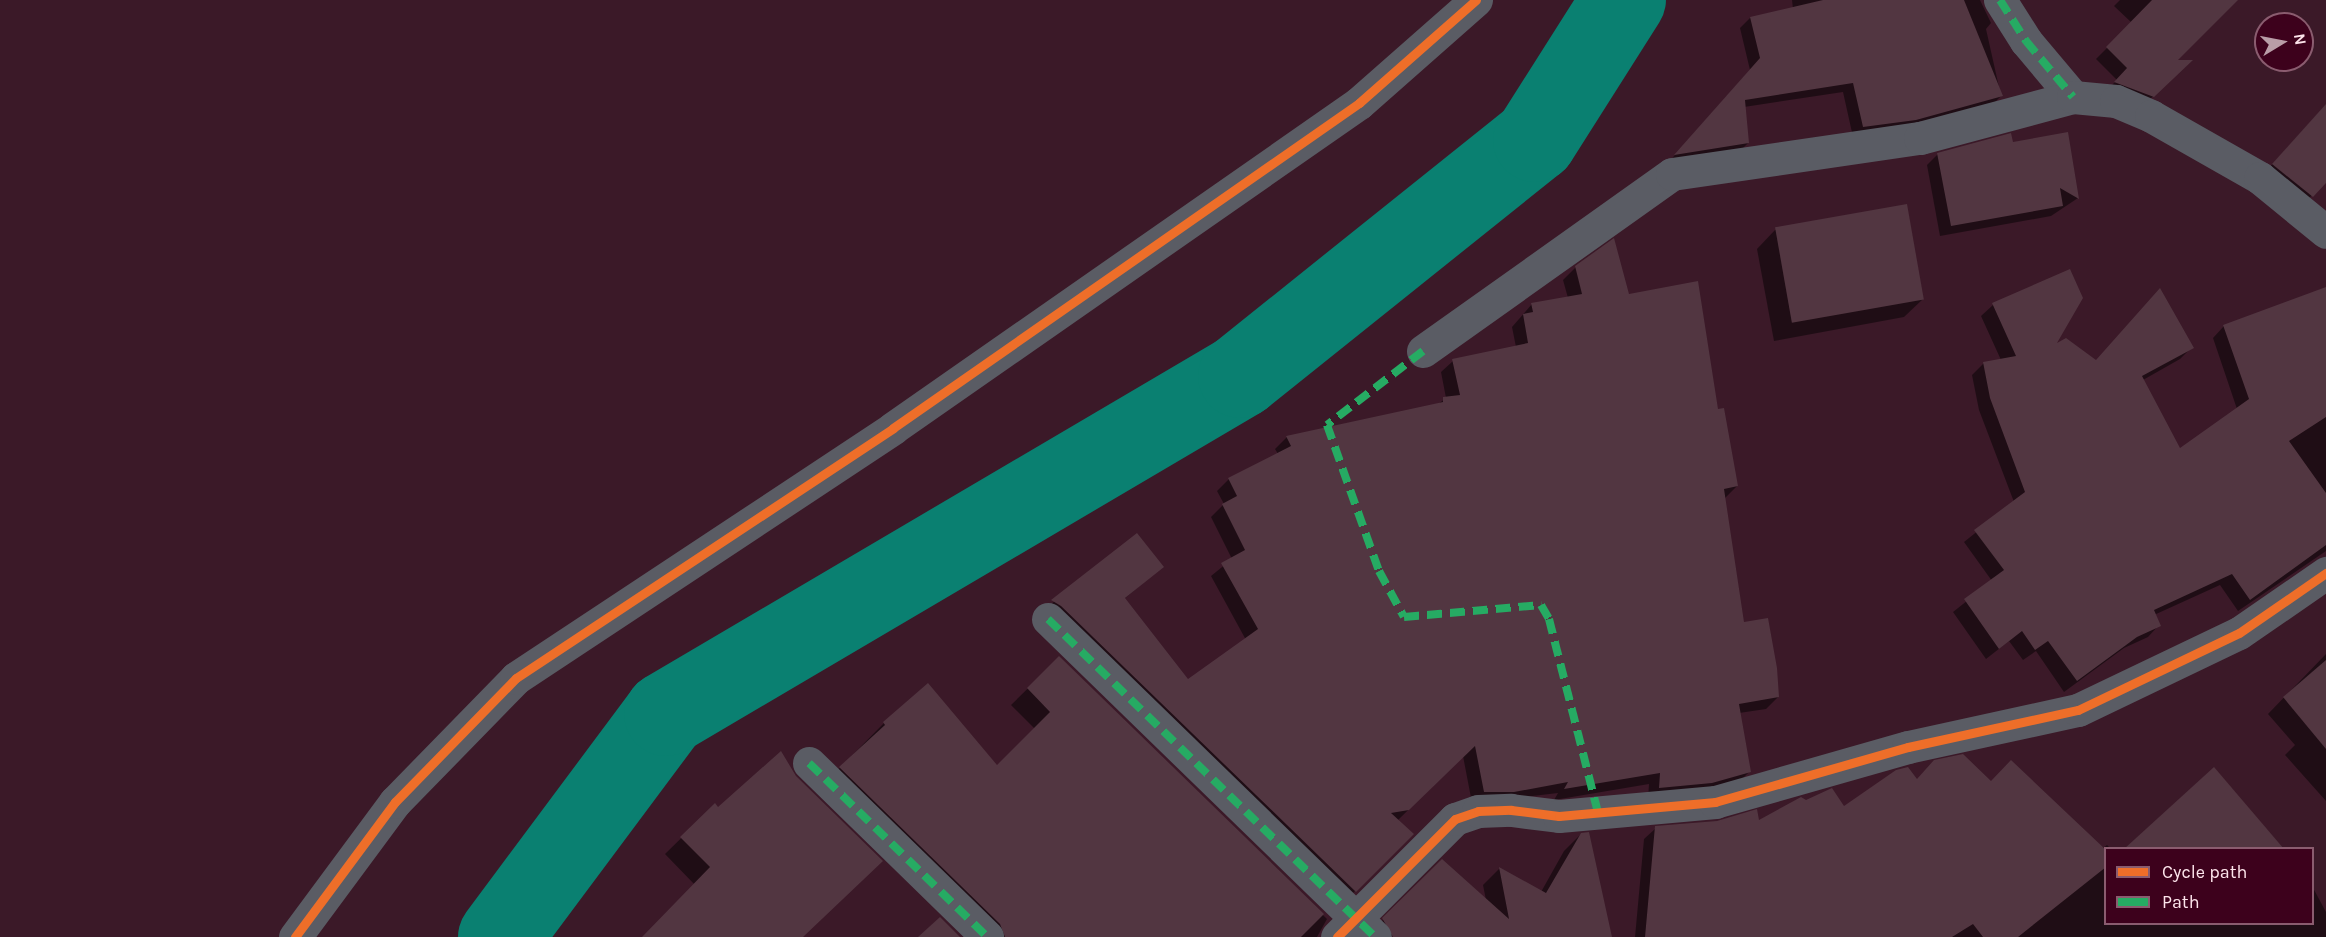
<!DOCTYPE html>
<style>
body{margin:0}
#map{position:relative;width:2326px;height:937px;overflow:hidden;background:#3b1928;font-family:Karla,sans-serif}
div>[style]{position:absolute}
.shadow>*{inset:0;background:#0007}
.river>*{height:84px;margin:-42px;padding:0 42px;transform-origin:42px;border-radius:42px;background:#0a8071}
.building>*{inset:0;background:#523641;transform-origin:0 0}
.street>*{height:33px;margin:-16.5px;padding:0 16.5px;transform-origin:16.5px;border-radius:16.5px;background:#5a5c64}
.quiet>*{height:8px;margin-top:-4px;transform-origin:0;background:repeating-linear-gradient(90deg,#26ab63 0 15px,transparent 0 23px)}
.cycleway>*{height:9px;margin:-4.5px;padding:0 4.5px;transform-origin:4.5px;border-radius:4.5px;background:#ee6e29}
span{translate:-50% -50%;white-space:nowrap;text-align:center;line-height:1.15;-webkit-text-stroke:5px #3d011c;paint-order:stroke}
.legend{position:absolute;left:2104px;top:847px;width:210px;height:78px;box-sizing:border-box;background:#3d011c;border:2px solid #8a5c6f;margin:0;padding:8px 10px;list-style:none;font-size:18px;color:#fde4eb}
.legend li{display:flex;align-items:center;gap:12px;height:30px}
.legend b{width:30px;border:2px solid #8a5c6f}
.north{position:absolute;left:2254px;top:12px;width:60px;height:60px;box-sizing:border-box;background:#3d011c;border:2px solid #8a5c6f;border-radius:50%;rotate:80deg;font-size:16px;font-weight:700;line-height:24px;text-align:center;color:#fde4eb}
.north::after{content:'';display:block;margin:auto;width:21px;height:27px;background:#b99da7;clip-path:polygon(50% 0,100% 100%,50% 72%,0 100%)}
</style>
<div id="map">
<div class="shadow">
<i style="clip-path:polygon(1792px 0,1980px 0,1991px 23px,1986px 29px,2001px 96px,1991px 106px,1853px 137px,1843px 92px,1744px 107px,1748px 143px,1738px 153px,1667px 164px,1750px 70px,1740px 28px,1750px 18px,1793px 9px)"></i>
<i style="clip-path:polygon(2120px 0,2235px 0,2174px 62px,2181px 69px,2142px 107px,2104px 93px,2117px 80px,2096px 59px,2132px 23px,2114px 6px)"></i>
<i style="clip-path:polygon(2326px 105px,2326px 180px,2299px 209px,2260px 178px)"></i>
<i style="clip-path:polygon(2012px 143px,2078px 198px,2051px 216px,1940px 236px,1927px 165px,1938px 154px)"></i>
<i style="clip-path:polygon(1906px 206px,1923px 299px,1904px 317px,1774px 341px,1757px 249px,1775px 230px)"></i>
<i style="clip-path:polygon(1576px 267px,1628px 295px,1717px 410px,1737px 486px,1724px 499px,1742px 624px,1778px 697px,1766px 709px,1739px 713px,1749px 772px,1737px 784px,1648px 799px,1649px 784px,1554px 800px,1558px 793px,1472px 803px,1463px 756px,1397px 821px,1412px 834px,1343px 903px,1040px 613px,1137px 535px,1162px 567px,1124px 599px,1188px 681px,1246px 640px,1211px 576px,1232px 559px,1211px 517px,1224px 504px,1217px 491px,1229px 479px,1278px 454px,1275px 449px,1287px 437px,1437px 405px,1446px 398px,1441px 372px,1453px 361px,1516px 347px,1512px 327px,1532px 304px,1568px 298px,1563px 280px)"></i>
<i style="clip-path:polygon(2069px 271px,2053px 347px,2096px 361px,2192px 347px,2180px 359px,2143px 380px,2179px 450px,2237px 409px,2213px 338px,2224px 326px,2326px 289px,2326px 551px,2238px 611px,2220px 585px,2154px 615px,2159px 625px,2148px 637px,2124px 648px,2064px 692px,2036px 651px,2023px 660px,2009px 641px,1986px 659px,1953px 612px,1992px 581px,1964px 542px,2014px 502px,1979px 410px,1972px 375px,1983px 364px,2001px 360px,1981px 316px,1993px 305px)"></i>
<i style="clip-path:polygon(2326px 654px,2326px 801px,2285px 755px,2295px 745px,2268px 714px)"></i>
<i style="clip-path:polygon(1059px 658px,1327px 919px,1317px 937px,981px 937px,824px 784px,884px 723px,928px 686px,997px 767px,1035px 729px,1011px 705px)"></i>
<i style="clip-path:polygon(1916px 781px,1991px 783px,2102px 849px,2107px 845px,2110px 848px,2106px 848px,2106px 924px,2312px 924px,2312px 886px,2326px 912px,2326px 937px,1635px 937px,1644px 839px,1656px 828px,1758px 822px,1806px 802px,1843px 808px)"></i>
<i style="clip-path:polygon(715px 805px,802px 937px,653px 937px,695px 885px,665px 854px)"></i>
<i style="clip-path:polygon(1581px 834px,1610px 937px,1367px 936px,1442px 861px,1486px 900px,1483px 885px,1499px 869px,1541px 892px,1564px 851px)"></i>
</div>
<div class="river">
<i style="left:500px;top:937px;width:278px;rotate:-53.3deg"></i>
<i style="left:666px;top:714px;width:666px;rotate:-30.49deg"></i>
<i style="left:1240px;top:376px;width:378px;rotate:-38.7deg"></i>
<i style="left:1535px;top:140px;width:166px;rotate:-57.6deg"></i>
</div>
<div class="building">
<i style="clip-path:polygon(1823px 0,1964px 0,2003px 96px,1916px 120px,1863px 127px,1853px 83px,1745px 100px,1749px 143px,1674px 155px,1760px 58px,1750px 17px)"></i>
<i style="clip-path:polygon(2152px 0,2238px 0,2178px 60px,2193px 60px,2154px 97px,2114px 82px,2127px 68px,2106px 47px)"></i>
<i style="clip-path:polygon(2326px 104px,2326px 183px,2313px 197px,2272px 164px)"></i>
<i style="clip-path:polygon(2068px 132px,2079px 199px,2060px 188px,2063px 206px,1951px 226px,1937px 153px,2011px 133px,2013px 142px)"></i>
<i style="left:1907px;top:204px;width:97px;height:134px;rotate:80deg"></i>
<i style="clip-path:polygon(1614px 238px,1629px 294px,1698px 281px,1718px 409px,1724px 408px,1738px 486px,1724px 489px,1744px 622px,1768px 618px,1777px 668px,1779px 697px,1739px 704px,1751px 772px,1712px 783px,1659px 788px,1660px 773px,1564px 789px,1568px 782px,1514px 792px,1484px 792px,1475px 746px,1409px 810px,1391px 813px,1414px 834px,1356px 892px,1061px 606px,1051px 600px,1137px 533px,1164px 567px,1125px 598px,1188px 679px,1258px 629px,1221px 563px,1245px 550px,1222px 504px,1237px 496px,1228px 478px,1291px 446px,1286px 436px,1443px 402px,1443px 397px,1460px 395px,1452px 359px,1528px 343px,1523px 314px,1533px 312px,1531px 303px,1582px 294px,1575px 266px)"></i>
<i style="clip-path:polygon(2070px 269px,2083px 298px,2057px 343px,2066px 338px,2096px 360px,2160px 288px,2194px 348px,2142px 376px,2180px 448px,2249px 399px,2223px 325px,2326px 287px,2326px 417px,2289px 441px,2326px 493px,2326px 545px,2250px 600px,2232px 574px,2154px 610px,2161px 626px,2137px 637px,2077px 681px,2048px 641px,2035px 650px,2022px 631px,1999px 649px,1964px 599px,2004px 570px,1974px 530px,2025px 492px,1990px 398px,1983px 362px,2016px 356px,1992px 303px)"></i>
<i style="clip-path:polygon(1059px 656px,1324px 914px,1301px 937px,1005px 937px,1000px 924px,839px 767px,885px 725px,883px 722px,928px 683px,997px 765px,1050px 712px,1027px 688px)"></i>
<i style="clip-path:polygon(2326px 660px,2326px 749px,2283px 697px)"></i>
<i style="clip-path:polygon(781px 751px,796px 776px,883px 861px,803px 937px,642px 937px,710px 867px,680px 837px,715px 803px,718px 807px)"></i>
<i style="clip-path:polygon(1963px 754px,1991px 781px,2011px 760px,2106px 850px,2106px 867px,2018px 937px,1983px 937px,1973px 924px,1952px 937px,1645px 937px,1655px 826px,1717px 821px,1757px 809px,1759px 820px,1801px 797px,1806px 800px,1832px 788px,1844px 806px,1896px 770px,1908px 767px,1917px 779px,1934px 760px)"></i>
<i style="clip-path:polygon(2214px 767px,2284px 849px,2124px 849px)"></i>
<i style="clip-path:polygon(1589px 832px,1612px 937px,1393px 937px,1382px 918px,1442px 859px,1509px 919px,1499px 867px,1546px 893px,1581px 833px)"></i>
<i style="clip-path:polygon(940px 917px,960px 937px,918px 937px)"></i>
</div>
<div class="street">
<i style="left:2000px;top:0;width:49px;rotate:57.6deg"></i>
<i style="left:2026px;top:41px;width:73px;rotate:50deg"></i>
<i style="left:1423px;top:351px;width:305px;rotate:-35.4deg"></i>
<i style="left:1672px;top:174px;width:251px;rotate:-8.3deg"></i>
<i style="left:1920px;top:138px;width:158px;rotate:-15deg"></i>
<i style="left:2073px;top:97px;width:43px;rotate:5.3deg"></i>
<i style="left:2116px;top:101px;width:38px;rotate:23deg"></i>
<i style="left:2151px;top:116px;width:125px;rotate:29.6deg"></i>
<i style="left:2260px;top:178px;width:85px;rotate:39.3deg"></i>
<i style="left:1048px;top:619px;width:456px;rotate:44.2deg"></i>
<i style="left:809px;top:763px;width:249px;rotate:44.3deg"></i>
<i style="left:295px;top:937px;width:168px;rotate:-53.5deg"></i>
<i style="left:395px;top:802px;width:173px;rotate:-45.7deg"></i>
<i style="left:516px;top:678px;width:452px;rotate:-33.5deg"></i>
<i style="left:893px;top:428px;width:568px;rotate:-34.89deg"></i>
<i style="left:1359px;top:103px;width:156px;rotate:-41.4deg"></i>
<i style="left:1337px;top:937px;width:167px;rotate:-45deg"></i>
<i style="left:1455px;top:819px;width:24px;rotate:-19deg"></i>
<i style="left:1478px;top:811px;width:33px;rotate:-2deg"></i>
<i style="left:1511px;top:810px;width:48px;rotate:7.1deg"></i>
<i style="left:1559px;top:816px;width:157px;rotate:-5.1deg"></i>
<i style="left:1715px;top:802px;width:201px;rotate:-15.9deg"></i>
<i style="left:1908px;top:747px;width:174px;rotate:-12.3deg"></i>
<i style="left:2078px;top:710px;width:178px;rotate:-25.6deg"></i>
<i style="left:2239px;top:633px;width:106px;rotate:-34.6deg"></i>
</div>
<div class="quiet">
<i style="left:2000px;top:0;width:49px;rotate:57.6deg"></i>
<i style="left:2026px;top:41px;width:73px;rotate:50deg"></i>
<i style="left:1423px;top:351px;width:121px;rotate:142.4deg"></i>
<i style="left:1327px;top:425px;width:155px;rotate:70.4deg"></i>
<i style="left:1379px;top:571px;width:52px;rotate:61.5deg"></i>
<i style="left:1404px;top:617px;width:138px;rotate:-5deg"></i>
<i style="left:1541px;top:605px;width:16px;rotate:60deg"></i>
<i style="left:1549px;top:619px;width:199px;rotate:75.8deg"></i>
<i style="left:1048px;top:619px;width:456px;rotate:44.2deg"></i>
<i style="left:809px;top:763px;width:249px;rotate:44.3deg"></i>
</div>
<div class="cycleway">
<i style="left:295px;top:937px;width:168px;rotate:-53.5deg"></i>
<i style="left:395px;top:802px;width:173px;rotate:-45.7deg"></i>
<i style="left:516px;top:678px;width:452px;rotate:-33.5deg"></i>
<i style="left:893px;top:428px;width:568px;rotate:-34.89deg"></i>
<i style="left:1359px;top:103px;width:156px;rotate:-41.4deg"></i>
<i style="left:1337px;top:937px;width:167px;rotate:-45deg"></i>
<i style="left:1455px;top:819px;width:24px;rotate:-19deg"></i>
<i style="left:1478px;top:811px;width:33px;rotate:-2deg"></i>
<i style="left:1511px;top:810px;width:48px;rotate:7.1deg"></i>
<i style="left:1559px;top:816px;width:157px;rotate:-5.1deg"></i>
<i style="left:1715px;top:802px;width:201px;rotate:-15.9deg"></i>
<i style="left:1908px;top:747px;width:174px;rotate:-12.3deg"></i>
<i style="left:2078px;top:710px;width:178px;rotate:-25.6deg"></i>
<i style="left:2239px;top:633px;width:106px;rotate:-34.6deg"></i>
</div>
<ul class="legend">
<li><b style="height:8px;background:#ee6e29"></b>Cycle path</li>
<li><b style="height:8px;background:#26ab63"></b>Path</li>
</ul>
<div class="north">N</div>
</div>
